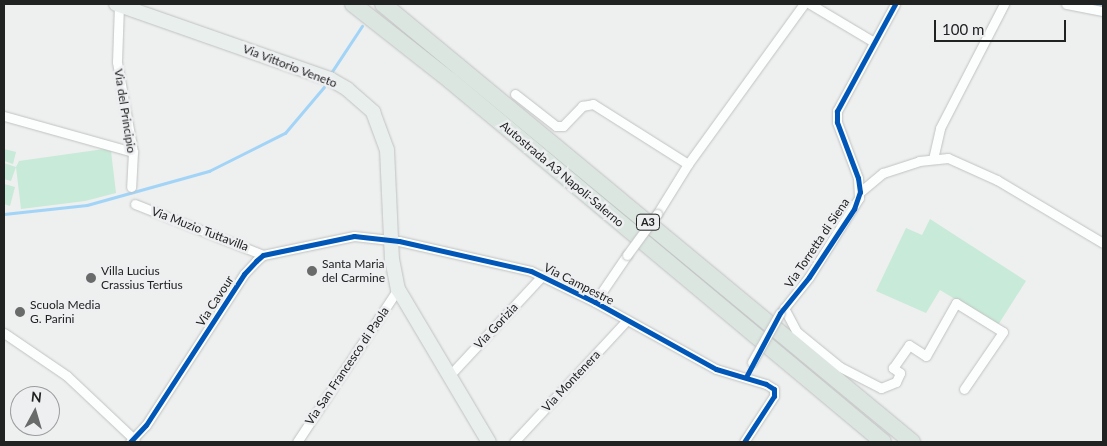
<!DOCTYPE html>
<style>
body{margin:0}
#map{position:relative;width:1107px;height:446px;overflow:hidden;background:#eeefef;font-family:Lato,sans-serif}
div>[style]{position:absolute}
.green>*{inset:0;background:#c8ead8}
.stream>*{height:2.5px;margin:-1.25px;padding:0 1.25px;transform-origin:1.25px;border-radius:1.25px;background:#a2d4f7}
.roads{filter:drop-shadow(0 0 1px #c1c2c2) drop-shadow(0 0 1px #c1c2c2)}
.minor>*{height:9px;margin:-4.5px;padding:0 4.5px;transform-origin:4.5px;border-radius:4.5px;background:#fcfdfd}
.primary>*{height:14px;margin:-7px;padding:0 7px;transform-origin:7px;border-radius:7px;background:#e9efec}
.motorway>*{height:16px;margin:-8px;padding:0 8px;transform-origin:8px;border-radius:8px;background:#dbe6e1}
.bridges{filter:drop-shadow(0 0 1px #c1c2c2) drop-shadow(0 0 1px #c1c2c2)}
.minor-bridge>*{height:9px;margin:-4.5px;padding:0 4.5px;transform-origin:4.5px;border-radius:4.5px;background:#fcfdfd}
.cycleway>*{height:5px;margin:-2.5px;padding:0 2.5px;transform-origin:2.5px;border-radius:2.5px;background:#0057b8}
.dots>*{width:14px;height:14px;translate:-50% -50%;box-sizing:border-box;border:2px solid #edeff0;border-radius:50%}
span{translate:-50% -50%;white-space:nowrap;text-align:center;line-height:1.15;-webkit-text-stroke:5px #edeff0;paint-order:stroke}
.shield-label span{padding:1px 4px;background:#edeff0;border:1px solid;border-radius:4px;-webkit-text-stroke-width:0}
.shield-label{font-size:11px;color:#212222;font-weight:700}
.street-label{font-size:12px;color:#212222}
.poi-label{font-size:12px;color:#212222}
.left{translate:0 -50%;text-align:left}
.frame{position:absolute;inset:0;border:5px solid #212222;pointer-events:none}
.north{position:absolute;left:10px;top:386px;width:50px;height:50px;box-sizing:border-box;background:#edeff0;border:1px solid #9b9d9e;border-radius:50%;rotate:6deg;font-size:14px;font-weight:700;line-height:20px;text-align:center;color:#212222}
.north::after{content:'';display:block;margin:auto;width:18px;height:22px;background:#696a6a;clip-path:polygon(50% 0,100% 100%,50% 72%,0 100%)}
.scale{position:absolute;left:934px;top:20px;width:132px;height:22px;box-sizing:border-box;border:2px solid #212222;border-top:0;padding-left:6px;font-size:15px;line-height:18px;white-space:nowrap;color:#212222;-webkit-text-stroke:4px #edeff0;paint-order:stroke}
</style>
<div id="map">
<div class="green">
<i style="clip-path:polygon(4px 149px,16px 152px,13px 164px,4px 161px)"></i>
<i style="clip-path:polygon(104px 149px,111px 151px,116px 193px,85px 201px,21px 209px,16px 167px,11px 181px,4px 179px,4px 163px,16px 167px,19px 161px)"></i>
<i style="clip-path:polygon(4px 184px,15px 187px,10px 206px,4px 204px)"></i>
<i style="clip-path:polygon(930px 219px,1026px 281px,998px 325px,940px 290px,926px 313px,876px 291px,906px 228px,922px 235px)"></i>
</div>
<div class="stream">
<i style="left:1096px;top:4px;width:7px;rotate:8deg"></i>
<i style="left:331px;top:73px;width:56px;rotate:-56.6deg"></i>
<i style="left:4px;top:214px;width:83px;rotate:-6.2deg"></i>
<i style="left:87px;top:205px;width:127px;rotate:-15.6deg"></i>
<i style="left:209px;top:171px;width:85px;rotate:-26.6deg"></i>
<i style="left:285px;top:133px;width:60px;rotate:-49.7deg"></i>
</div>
<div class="roads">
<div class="minor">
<i style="left:810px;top:4px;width:74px;rotate:30.7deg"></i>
<i style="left:1066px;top:4px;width:38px;rotate:11deg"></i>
<i style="left:119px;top:5px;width:57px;rotate:92deg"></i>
<i style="left:117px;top:62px;width:91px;rotate:79.9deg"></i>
<i style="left:133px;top:152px;width:35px;rotate:93deg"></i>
<i style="left:515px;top:94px;width:52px;rotate:38deg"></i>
<i style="left:556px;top:126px;width:7px"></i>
<i style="left:563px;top:126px;width:28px;rotate:-46deg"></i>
<i style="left:582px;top:106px;width:11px;rotate:-10deg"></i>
<i style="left:593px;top:104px;width:112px;rotate:32.3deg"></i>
<i style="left:4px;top:116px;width:134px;rotate:15.6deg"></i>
<i style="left:933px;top:159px;width:32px;rotate:-77deg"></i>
<i style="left:940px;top:128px;width:140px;rotate:-62.7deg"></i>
<i style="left:860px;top:192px;width:30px;rotate:-40deg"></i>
<i style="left:883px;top:173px;width:38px;rotate:-18deg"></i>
<i style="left:919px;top:161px;width:29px;rotate:-6deg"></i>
<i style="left:948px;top:158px;width:54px;rotate:24.2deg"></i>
<i style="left:997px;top:180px;width:123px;rotate:30.7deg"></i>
<i style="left:135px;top:204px;width:138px;rotate:21.7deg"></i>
<i style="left:657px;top:214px;width:59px;rotate:-58.2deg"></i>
<i style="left:688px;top:164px;width:198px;rotate:-54.1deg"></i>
<i style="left:595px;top:302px;width:57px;rotate:-55.8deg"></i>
<i style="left:784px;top:308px;width:27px;rotate:62deg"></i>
<i style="left:797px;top:332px;width:55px;rotate:39.1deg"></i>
<i style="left:840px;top:367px;width:46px;rotate:27.1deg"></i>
<i style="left:881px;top:388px;width:16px;rotate:-22deg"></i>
<i style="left:896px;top:382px;width:10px;rotate:-66deg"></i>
<i style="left:900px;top:373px;width:9px;rotate:-144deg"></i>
<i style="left:893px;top:368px;width:28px;rotate:-55deg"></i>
<i style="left:909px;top:345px;width:20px;rotate:33deg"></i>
<i style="left:926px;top:356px;width:61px;rotate:-60.5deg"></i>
<i style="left:956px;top:303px;width:55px;rotate:31.7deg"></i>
<i style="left:1003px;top:332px;width:69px;rotate:124.4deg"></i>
<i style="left:782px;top:311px;width:43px;rotate:-51.5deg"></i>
<i style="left:809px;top:277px;width:93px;rotate:-57.7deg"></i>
<i style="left:859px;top:198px;width:20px;rotate:-93deg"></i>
<i style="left:858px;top:178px;width:60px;rotate:-110.6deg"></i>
<i style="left:837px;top:122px;width:11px;rotate:-90deg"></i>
<i style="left:837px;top:111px;width:122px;rotate:-61.5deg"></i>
<i style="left:4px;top:333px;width:76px;rotate:34.3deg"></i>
<i style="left:67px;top:376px;width:93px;rotate:43.3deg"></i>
<i style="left:449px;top:376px;width:137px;rotate:-47.1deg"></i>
<i style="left:130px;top:442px;width:23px;rotate:-47deg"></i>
<i style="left:146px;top:425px;width:180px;rotate:-57deg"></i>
<i style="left:244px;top:274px;width:18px;rotate:-47deg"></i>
<i style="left:256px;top:261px;width:9px;rotate:-41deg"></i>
<i style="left:263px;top:255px;width:93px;rotate:-11.8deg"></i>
<i style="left:354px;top:236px;width:45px;rotate:6.3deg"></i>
<i style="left:399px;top:241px;width:135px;rotate:12.8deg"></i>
<i style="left:531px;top:271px;width:71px;rotate:25.8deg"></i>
<i style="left:595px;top:302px;width:138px;rotate:29deg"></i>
<i style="left:716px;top:369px;width:52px;rotate:16.7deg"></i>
<i style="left:766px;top:384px;width:9px;rotate:32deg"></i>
<i style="left:774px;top:389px;width:7px;rotate:90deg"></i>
<i style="left:774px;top:396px;width:55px;rotate:123.1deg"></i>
<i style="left:297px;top:442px;width:183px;rotate:-56.6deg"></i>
<i style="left:514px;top:442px;width:166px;rotate:-47.2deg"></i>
</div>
<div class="primary">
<i style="left:116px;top:4px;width:227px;rotate:19.3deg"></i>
<i style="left:330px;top:79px;width:20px;rotate:30deg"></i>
<i style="left:347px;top:89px;width:35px;rotate:41deg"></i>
<i style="left:373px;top:112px;width:40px;rotate:69.8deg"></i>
<i style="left:387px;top:150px;width:109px;rotate:87.4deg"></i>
<i style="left:392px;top:259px;width:31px;rotate:79deg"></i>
<i style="left:398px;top:289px;width:178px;rotate:59.3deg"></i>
</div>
<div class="motorway">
<i style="left:353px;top:4px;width:125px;rotate:38.2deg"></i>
<i style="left:451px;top:81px;width:563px;rotate:39.88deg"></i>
<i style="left:383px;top:4px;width:687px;rotate:39.62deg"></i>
</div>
</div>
<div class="bridges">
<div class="minor-bridge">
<i style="left:627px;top:255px;width:51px;rotate:-53.8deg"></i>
<i style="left:752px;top:362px;width:56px;rotate:-60.3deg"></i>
</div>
</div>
<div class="cycleway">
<i style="left:746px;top:377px;width:72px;rotate:-62deg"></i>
<i style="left:780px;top:313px;width:46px;rotate:-51.1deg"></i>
<i style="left:809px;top:277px;width:82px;rotate:-56.5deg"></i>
<i style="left:854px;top:209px;width:18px;rotate:-71deg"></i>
<i style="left:860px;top:192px;width:14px;rotate:-98deg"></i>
<i style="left:858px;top:178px;width:60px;rotate:-110.6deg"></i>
<i style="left:837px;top:122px;width:11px;rotate:-90deg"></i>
<i style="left:837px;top:111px;width:122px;rotate:-61.5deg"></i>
<i style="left:130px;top:442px;width:23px;rotate:-47deg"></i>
<i style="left:146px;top:425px;width:180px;rotate:-57deg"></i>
<i style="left:244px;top:274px;width:18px;rotate:-47deg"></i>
<i style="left:256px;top:261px;width:9px;rotate:-41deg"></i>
<i style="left:263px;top:255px;width:93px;rotate:-11.8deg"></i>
<i style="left:354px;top:236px;width:45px;rotate:6.3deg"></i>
<i style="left:399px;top:241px;width:135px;rotate:12.8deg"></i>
<i style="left:531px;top:271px;width:71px;rotate:25.8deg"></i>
<i style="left:595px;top:302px;width:138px;rotate:29deg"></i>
<i style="left:716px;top:369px;width:52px;rotate:16.7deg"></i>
<i style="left:766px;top:384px;width:9px;rotate:32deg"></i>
<i style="left:774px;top:389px;width:7px;rotate:90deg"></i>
<i style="left:774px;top:396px;width:55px;rotate:123.1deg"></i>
</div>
<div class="dots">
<i style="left:312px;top:271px;background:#696a6a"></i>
<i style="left:91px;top:278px;background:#696a6a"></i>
<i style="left:20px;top:312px;background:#696a6a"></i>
</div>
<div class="shield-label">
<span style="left:648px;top:222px">A3</span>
</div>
<div class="street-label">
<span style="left:290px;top:66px;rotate:21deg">Via Vittorio Veneto</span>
<span style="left:125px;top:111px;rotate:81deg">Via del Principio</span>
<span style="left:562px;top:174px;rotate:40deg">Autostrada A3 Napoli-Salerno</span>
<span style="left:200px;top:229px;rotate:21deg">Via Muzio Tuttavilla</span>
<span style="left:817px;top:243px;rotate:-56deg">Via Torretta di Siena</span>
<span style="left:579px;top:284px;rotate:27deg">Via Campestre</span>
<span style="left:215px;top:301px;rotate:-57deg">Via Cavour</span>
<span style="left:496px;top:326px;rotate:-47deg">Via Gorizia</span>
<span style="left:347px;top:366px;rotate:-56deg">Via San Francesco di Paola</span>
<span style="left:571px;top:381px;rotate:-47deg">Via Montenera</span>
</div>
<div class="poi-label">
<span class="left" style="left:322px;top:271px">Santa Maria<br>del Carmine</span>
<span class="left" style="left:101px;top:278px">Villa Lucius<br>Crassius Tertius</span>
<span class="left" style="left:30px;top:312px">Scuola Media<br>G. Parini</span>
</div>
<div class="frame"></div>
<div class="north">N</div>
<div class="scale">100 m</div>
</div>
